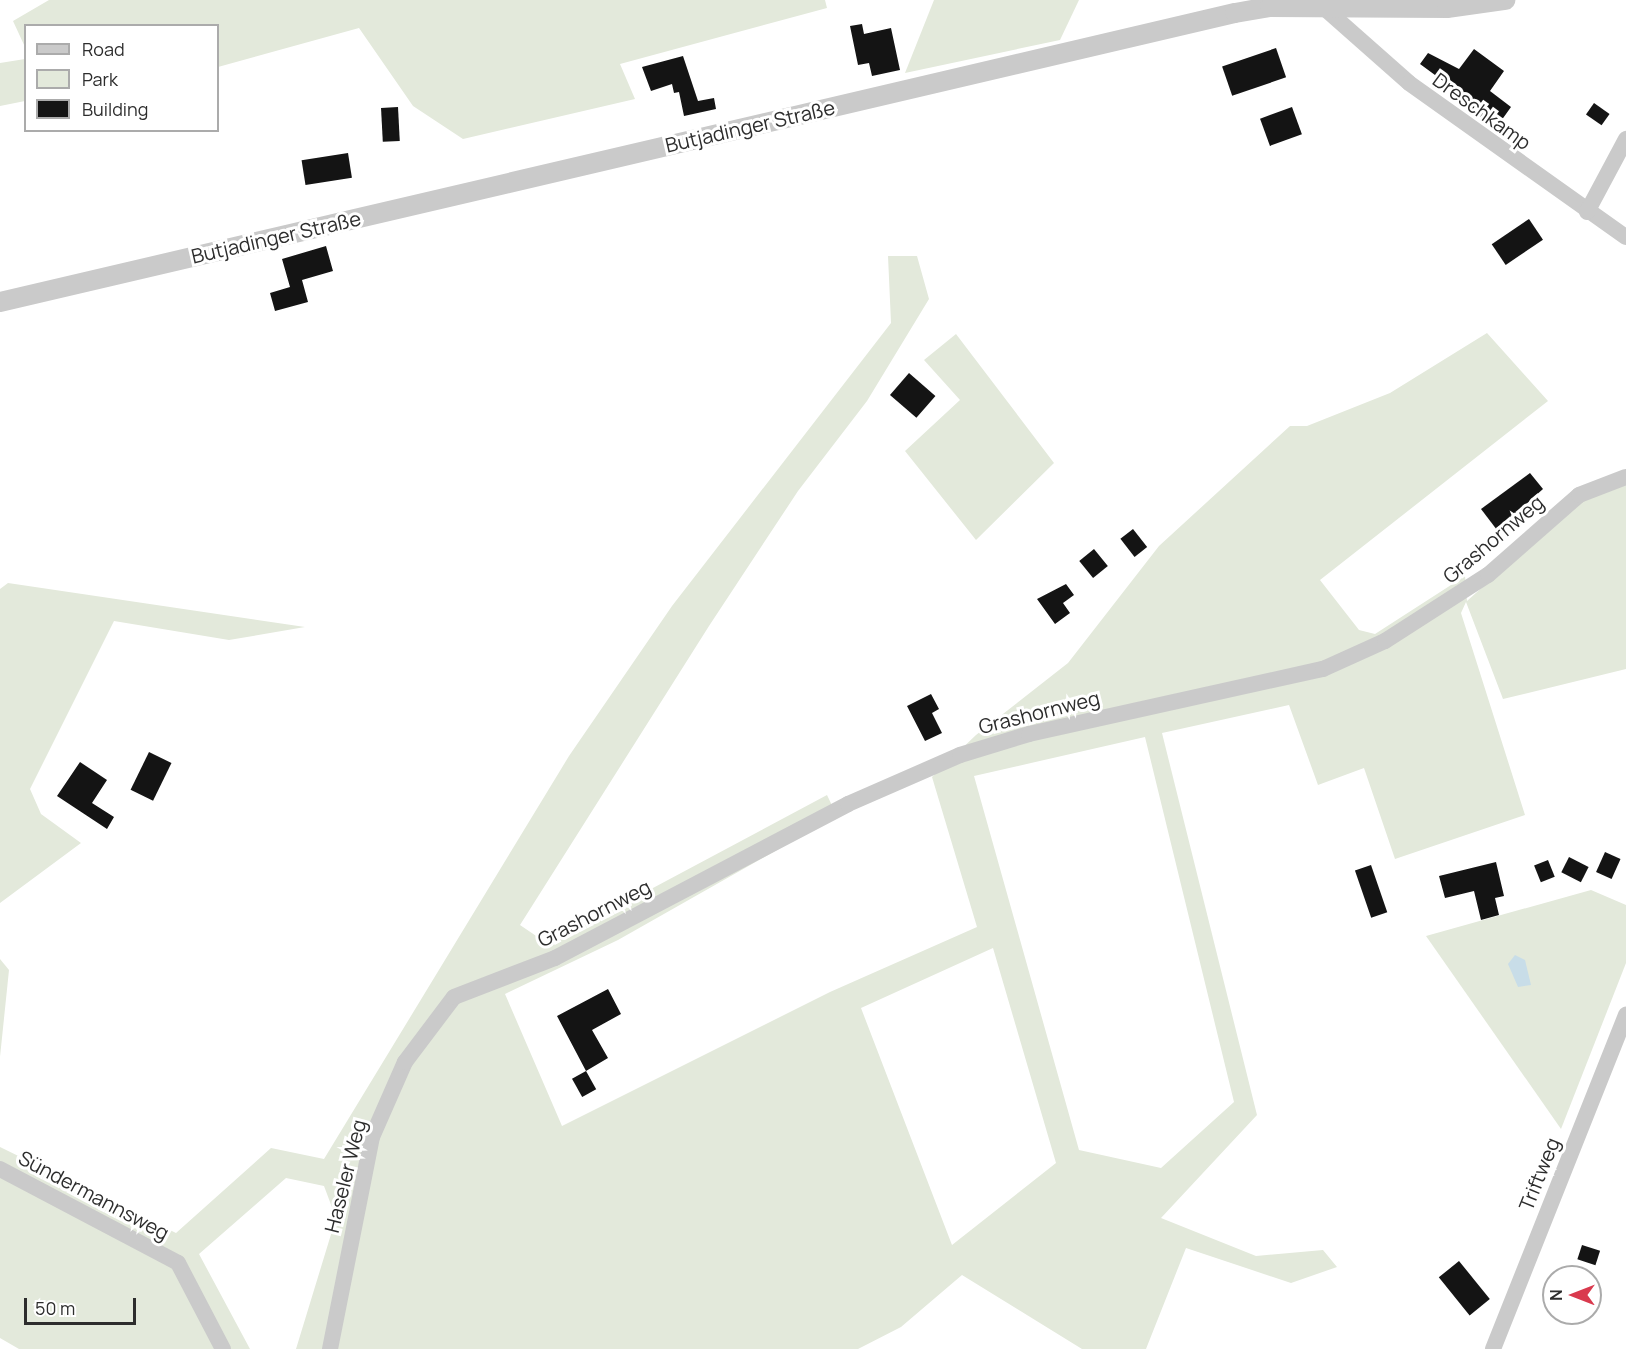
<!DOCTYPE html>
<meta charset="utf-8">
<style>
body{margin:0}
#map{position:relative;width:1626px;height:1349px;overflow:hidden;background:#fff;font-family:Manrope,sans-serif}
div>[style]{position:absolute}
.green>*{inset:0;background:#e3e9db}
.water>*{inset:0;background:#c8dde8}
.building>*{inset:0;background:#141414;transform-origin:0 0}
.minor>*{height:16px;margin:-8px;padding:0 8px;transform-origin:8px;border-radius:8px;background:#cacaca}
.tertiary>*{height:20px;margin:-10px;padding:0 10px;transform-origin:10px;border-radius:10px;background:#cacaca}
span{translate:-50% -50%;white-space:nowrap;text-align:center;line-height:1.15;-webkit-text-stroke:6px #fff;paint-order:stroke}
.street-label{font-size:20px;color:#2d2d2d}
.legend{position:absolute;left:24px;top:24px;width:195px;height:108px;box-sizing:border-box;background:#fff;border:2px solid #ababab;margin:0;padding:8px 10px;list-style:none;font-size:18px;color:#2d2d2d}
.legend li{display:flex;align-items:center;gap:12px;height:30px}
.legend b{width:30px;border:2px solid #ababab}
.north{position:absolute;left:1542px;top:1265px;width:60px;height:60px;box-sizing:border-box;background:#fff;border:2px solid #ababab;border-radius:50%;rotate:270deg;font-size:16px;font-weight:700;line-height:24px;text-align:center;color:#2d2d2d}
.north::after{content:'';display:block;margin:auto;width:21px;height:27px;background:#d93a4e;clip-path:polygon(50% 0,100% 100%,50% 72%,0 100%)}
.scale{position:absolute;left:24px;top:1298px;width:112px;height:27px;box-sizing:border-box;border:3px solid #2d2d2d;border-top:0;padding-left:8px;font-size:18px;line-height:21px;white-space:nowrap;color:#2d2d2d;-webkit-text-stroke:4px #fff;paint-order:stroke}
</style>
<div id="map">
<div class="green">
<i style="clip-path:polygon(49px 0,825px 0,827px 8px,620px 64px,635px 99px,463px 139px,413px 106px,359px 28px,218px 67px,218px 26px,26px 26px,25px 47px,13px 21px)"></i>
<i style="clip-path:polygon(934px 0,1079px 0,1060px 40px,905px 73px)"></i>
<i style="clip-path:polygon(25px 59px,25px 101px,0 106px,0 63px)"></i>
<i style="clip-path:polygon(evenodd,888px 256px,917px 256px,929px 299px,867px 401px,798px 491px,709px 626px,520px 925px,548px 944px,827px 795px,837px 816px,618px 940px,505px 994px,562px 1126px,830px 992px,977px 927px,932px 777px,976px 735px,1068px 663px,1159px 546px,1290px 426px,1307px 426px,1390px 393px,1487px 333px,1548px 401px,1320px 580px,1359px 630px,1375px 634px,1465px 576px,1467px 601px,1573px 506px,1626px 482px,1626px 669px,1503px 699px,1466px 602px,1461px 613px,1525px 815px,1395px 859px,1364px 768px,1318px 785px,1289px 705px,1162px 733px,1257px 1115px,1161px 1218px,1256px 1256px,1323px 1250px,1337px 1267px,1291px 1283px,1186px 1248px,1146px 1349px,1082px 1349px,962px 1275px,901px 1327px,858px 1349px,296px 1349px,336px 1218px,324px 1186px,286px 1178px,199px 1254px,250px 1349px,19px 1349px,0 1338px,0 1147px,176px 1233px,271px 1148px,324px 1159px,569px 756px,672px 606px,891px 323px,888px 256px,1145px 737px,1234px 1102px,1161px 1168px,1079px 1150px,974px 776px,1145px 737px,888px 256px,993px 948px,1056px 1163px,952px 1245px,861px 1008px,993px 948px)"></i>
<i style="clip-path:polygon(956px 334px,1054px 463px,976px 540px,905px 451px,960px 400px,924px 360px)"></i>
<i style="clip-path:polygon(8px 583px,305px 627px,229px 640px,114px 621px,30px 789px,41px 814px,81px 843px,0 903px,0 589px)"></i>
<i style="clip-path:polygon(1591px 890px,1626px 905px,1626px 963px,1561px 1129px,1426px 936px)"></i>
<i style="clip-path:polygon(0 959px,9px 970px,0 1057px)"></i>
</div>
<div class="water">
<i style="clip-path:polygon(1515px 955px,1525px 960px,1531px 985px,1518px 987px,1508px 964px)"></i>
</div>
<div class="building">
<i style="clip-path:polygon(862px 24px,864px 34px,891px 28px,900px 70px,872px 76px,869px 63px,858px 65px,850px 26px)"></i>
<i style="left:1276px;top:48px;width:31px;height:57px;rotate:71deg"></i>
<i style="clip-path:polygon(1474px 49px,1504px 71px,1490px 91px,1511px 107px,1496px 128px,1465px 105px,1469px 100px,1420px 64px,1428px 53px,1459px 69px)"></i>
<i style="clip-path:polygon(683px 56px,698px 101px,714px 98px,716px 109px,684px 116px,679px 92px,674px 93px,672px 84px,651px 91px,642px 67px)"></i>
<i style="left:1594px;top:103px;width:19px;height:14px;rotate:35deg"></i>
<i style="left:398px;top:107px;width:34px;height:17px;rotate:87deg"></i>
<i style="left:1292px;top:107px;width:29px;height:34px;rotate:70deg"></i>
<i style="left:348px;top:153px;width:25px;height:47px;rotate:81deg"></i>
<i style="left:1529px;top:219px;width:25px;height:45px;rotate:56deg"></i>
<i style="clip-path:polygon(326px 246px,333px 271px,302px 280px,308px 302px,275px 311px,270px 293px,290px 287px,282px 259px)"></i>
<i style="left:909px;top:373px;width:35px;height:29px;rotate:41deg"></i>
<i style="clip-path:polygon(1530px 473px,1543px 489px,1497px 530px,1481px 509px)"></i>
<i style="left:1133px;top:529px;width:23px;height:16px;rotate:52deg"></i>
<i style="left:1094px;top:549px;width:22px;height:19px;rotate:51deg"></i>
<i style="clip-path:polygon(1066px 584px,1074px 595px,1063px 603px,1070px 613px,1055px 624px,1037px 599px)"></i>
<i style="clip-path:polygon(931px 694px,939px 709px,932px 713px,942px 733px,925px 741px,907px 706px)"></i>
<i style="left:149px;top:752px;width:25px;height:42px;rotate:26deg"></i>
<i style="clip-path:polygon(80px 762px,107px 780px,92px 803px,114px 817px,107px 829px,57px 796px)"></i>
<i style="left:1605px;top:852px;width:17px;height:22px;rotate:24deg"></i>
<i style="left:1569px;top:857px;width:22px;height:17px;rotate:27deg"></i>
<i style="left:1548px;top:860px;width:18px;height:15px;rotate:68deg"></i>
<i style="clip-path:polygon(1496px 862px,1504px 896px,1495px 898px,1499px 915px,1481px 920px,1474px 891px,1445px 898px,1439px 876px)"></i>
<i style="left:1371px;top:865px;width:50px;height:17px;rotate:71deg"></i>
<i style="clip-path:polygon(608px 989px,621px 1014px,592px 1030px,608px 1058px,586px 1071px,557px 1016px)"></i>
<i style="left:586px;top:1071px;width:21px;height:16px;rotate:61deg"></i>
<i style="left:1582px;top:1245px;width:19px;height:15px;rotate:18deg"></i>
<i style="left:1459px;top:1261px;width:49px;height:26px;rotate:51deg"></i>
</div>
<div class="minor">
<i style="left:1322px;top:6px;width:116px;rotate:41.5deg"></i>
<i style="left:1409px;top:83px;width:266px;rotate:35.4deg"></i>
<i style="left:1587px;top:212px;width:83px;rotate:-61.9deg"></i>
<i style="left:0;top:1169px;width:201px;rotate:27.8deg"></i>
<i style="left:178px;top:1263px;width:97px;rotate:62.4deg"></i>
<i style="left:330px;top:1349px;width:216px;rotate:-78.8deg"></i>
<i style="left:372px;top:1137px;width:82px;rotate:-66.3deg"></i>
<i style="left:405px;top:1062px;width:81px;rotate:-53deg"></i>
<i style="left:454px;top:997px;width:108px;rotate:-21.1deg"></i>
<i style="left:555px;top:958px;width:331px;rotate:-27.7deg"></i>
<i style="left:848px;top:804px;width:122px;rotate:-23.6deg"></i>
<i style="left:960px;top:755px;width:72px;rotate:-16.9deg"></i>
<i style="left:1029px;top:734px;width:301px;rotate:-12.5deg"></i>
<i style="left:1323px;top:669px;width:68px;rotate:-24.3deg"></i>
<i style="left:1385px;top:641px;width:122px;rotate:-32.7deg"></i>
<i style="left:1488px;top:575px;width:121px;rotate:-41.3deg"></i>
<i style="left:1579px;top:495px;width:50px;rotate:-21deg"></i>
<i style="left:1493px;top:1349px;width:360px;rotate:-68.3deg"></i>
</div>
<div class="tertiary">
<i style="left:0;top:302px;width:1268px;rotate:-13.17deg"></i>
<i style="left:1235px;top:13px;width:36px;rotate:-10deg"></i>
<i style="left:1270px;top:7px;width:177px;rotate:0.3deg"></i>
<i style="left:1447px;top:8px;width:59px;rotate:-7.9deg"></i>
</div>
<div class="street-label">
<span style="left:1482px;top:111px;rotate:36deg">Dreschkamp</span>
<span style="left:750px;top:126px;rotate:-13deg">Butjadinger Straße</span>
<span style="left:276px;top:237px;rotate:-13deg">Butjadinger Straße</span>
<span style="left:1493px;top:539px;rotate:-40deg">Grashornweg</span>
<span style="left:1039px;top:712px;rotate:-14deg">Grashornweg</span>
<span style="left:594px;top:913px;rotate:-27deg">Grashornweg</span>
<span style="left:1539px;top:1174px;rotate:-68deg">Triftweg</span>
<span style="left:345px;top:1176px;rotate:-76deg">Haseler Weg</span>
<span style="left:94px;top:1195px;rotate:28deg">Sündermannsweg</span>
</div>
<ul class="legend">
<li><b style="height:8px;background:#cacaca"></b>Road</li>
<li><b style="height:16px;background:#e3e9db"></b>Park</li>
<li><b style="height:16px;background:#141414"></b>Building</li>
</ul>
<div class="north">N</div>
<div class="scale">50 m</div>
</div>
